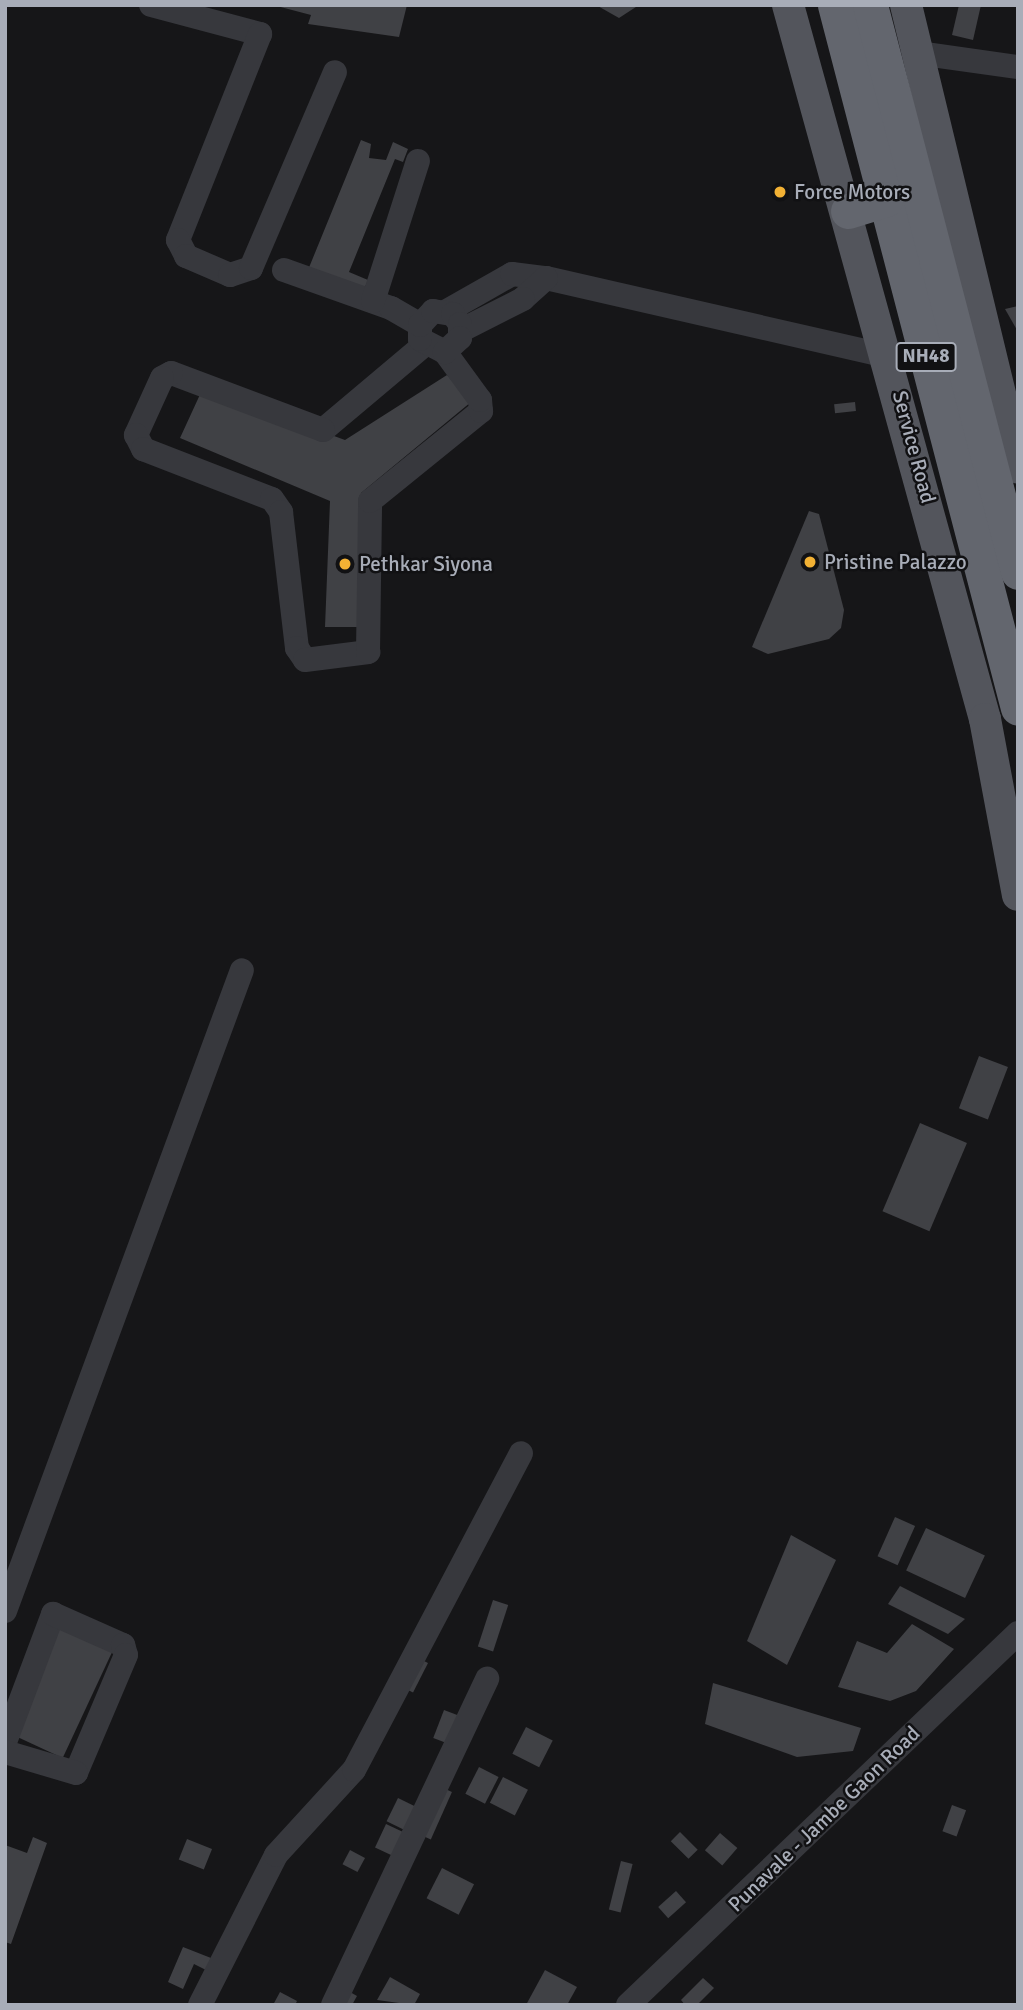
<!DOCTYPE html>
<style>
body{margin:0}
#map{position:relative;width:1023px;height:2010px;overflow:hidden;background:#161618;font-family:Signika,sans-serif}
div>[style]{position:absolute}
.building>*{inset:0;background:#404145;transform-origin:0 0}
.minor>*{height:24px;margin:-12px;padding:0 12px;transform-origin:12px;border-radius:12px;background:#37383d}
.major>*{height:32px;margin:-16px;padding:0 16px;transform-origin:16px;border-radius:16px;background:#53555c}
.highway>*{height:35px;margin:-17.5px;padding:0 17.5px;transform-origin:17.5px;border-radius:17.5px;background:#63666e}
.dots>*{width:19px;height:19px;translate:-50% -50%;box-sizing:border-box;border:4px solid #111113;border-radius:50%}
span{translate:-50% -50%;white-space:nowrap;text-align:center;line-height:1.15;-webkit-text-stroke:5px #111113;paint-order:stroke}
.shield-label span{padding:2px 5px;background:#111113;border:2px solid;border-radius:5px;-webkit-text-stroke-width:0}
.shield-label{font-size:19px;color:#a8adb8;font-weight:700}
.poi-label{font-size:21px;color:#a8adb8}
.left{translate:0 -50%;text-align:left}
.street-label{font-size:21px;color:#a8adb8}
.frame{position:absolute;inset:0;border:7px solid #a8adb8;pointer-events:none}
</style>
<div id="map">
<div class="building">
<i style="clip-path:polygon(273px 5px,407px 5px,399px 37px,308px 24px,311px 15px)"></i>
<i style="clip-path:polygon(596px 5px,639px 5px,619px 18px)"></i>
<i style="clip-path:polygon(959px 5px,981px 5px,973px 40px,952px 35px)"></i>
<i style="clip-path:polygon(361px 140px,371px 144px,369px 158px,386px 160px,393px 142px,408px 149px,403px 162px,395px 159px,349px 272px,368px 280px,363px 292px,308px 270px)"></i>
<i style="clip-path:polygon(1018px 306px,1018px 330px,1017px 330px,1005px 309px)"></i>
<i style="clip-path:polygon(447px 375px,471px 402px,361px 493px,362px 627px,325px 627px,330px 501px,180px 438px,203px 388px,345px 440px)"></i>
<i style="left:855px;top:402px;width:9px;height:21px;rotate:84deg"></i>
<i style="clip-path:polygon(809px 511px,819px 514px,844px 610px,841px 628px,829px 639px,768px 654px,752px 647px)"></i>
<i style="left:979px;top:1056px;width:31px;height:56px;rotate:21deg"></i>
<i style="left:920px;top:1123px;width:51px;height:96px;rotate:23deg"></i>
<i style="left:895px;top:1517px;width:22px;height:43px;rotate:24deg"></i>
<i style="left:926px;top:1528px;width:65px;height:47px;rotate:25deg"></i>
<i style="clip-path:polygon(791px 1535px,836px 1560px,787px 1665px,747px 1641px)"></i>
<i style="clip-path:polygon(900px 1586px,965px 1619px,948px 1634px,888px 1604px)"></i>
<i style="left:493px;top:1600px;width:16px;height:49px;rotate:18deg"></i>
<i style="left:59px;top:1624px;width:60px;height:120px;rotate:25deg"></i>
<i style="clip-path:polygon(912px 1624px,954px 1649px,916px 1691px,890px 1701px,838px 1687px,857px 1641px,887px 1653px)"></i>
<i style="left:420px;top:1659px;width:9px;height:33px;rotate:27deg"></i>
<i style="clip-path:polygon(713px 1683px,861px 1728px,853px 1751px,797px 1757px,705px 1724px)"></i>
<i style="left:444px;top:1710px;width:17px;height:30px;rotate:21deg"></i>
<i style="left:526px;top:1727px;width:30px;height:30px;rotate:27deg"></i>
<i style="left:479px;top:1767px;width:22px;height:30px;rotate:27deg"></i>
<i style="left:503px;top:1777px;width:28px;height:29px;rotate:27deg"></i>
<i style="left:441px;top:1787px;width:12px;height:52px;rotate:24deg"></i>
<i style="left:398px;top:1798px;width:25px;height:26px;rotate:26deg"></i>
<i style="left:952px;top:1805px;width:15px;height:28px;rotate:20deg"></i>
<i style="left:386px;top:1824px;width:23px;height:26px;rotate:25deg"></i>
<i style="left:680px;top:1832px;width:25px;height:13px;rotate:45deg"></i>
<i style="left:720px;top:1833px;width:23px;height:23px;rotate:41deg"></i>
<i style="clip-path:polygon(33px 1837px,47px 1843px,11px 1944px,5px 1942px,5px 1845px,27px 1853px)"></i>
<i style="left:187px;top:1839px;width:27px;height:22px;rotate:22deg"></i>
<i style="left:350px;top:1850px;width:17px;height:16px;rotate:28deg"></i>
<i style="left:621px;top:1861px;width:12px;height:50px;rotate:14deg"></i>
<i style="left:442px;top:1868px;width:36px;height:34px;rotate:27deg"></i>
<i style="left:676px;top:1891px;width:15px;height:24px;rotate:48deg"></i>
<i style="clip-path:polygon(183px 1947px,211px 1958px,206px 1970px,194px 1964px,183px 1989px,168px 1982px)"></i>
<i style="clip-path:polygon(545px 1970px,577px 1987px,567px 2005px,526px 2005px)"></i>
<i style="clip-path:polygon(390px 1977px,420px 1994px,414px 2005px,377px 2000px)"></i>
<i style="clip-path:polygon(703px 1978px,714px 1988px,697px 2005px,685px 2005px,681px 2000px)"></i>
<i style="clip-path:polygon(343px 1988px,357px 1996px,352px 2005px,335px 2005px)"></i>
<i style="clip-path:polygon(280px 1992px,297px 2001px,295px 2005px,273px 2005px)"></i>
</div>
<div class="minor">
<i style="left:151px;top:5px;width:113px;rotate:14.9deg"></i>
<i style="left:260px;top:34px;width:222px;rotate:111.7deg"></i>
<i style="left:178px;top:240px;width:18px;rotate:63deg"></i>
<i style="left:186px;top:256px;width:48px;rotate:23.4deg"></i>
<i style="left:230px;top:275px;width:22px;rotate:-18deg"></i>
<i style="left:251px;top:268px;width:213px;rotate:-66.8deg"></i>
<i style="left:918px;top:53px;width:101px;rotate:8deg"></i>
<i style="left:284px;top:270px;width:114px;rotate:19.6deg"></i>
<i style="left:391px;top:308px;width:34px;rotate:30deg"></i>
<i style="left:546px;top:278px;width:353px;rotate:12.9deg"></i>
<i style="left:373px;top:301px;width:147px;rotate:-72.2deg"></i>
<i style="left:447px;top:311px;width:75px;rotate:-29.6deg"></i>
<i style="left:512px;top:274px;width:34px;rotate:7deg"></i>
<i style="left:546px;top:278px;width:31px;rotate:138deg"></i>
<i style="left:523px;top:299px;width:68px;rotate:153.1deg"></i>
<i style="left:424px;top:345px;width:132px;rotate:139.9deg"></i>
<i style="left:323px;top:430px;width:162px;rotate:-159.4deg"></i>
<i style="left:171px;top:373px;width:10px;rotate:151deg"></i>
<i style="left:162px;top:378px;width:63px;rotate:114.5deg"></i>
<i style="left:136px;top:435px;width:16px;rotate:63deg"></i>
<i style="left:143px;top:449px;width:138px;rotate:21.2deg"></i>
<i style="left:272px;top:499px;width:16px;rotate:55deg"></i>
<i style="left:281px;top:512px;width:137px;rotate:83.3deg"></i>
<i style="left:297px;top:648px;width:14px;rotate:56deg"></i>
<i style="left:305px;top:660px;width:64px;rotate:-7.2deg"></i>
<i style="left:368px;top:652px;width:151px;rotate:-89.2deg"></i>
<i style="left:370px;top:501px;width:143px;rotate:-39deg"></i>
<i style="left:481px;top:411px;width:11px;rotate:-95deg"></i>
<i style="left:480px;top:400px;width:59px;rotate:-126.1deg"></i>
<i style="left:445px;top:352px;width:28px;rotate:-153deg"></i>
<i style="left:420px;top:339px;width:14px;rotate:-90deg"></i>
<i style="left:420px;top:325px;width:19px;rotate:-47deg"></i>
<i style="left:433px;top:311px;width:20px;rotate:9deg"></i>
<i style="left:453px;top:314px;width:12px;rotate:55deg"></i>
<i style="left:460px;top:324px;width:14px;rotate:90deg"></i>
<i style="left:460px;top:338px;width:21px;rotate:137deg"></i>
<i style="left:5px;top:1611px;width:683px;rotate:-69.71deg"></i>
<i style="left:5px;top:1742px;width:137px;rotate:-69.4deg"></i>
<i style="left:53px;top:1614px;width:77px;rotate:23.9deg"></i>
<i style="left:123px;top:1645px;width:10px;rotate:73deg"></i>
<i style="left:126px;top:1655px;width:128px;rotate:113deg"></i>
<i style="left:76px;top:1773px;width:74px;rotate:-163.5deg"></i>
<i style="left:200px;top:2005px;width:168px;rotate:-63.1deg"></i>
<i style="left:276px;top:1855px;width:115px;rotate:-47.5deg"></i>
<i style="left:354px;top:1770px;width:358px;rotate:-62.2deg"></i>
<i style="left:333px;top:2005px;width:361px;rotate:-64.7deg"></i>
<i style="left:628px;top:2005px;width:539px;rotate:-43.65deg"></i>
</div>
<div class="major">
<i style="left:788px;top:5px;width:741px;rotate:74.58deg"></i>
<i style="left:985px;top:719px;width:179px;rotate:79.4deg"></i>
<i style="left:906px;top:5px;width:476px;rotate:76.4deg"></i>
</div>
<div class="highway">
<i style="left:835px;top:5px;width:726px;rotate:75.41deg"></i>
<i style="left:870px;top:5px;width:586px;rotate:75.37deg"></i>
<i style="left:848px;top:211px;width:39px;rotate:-17deg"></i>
</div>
<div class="dots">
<i style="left:780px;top:192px;background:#f2b134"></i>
<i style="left:810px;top:562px;background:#f2b134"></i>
<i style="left:345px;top:564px;background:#f2b134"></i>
</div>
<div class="shield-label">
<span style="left:926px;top:357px">NH48</span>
</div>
<div class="poi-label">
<span class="left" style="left:794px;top:192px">Force Motors</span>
<span class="left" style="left:824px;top:562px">Pristine Palazzo</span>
<span class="left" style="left:359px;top:564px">Pethkar Siyona</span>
</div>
<div class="street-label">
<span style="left:914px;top:447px;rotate:75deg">Service Road</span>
<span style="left:824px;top:1819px;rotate:-44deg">Punavale - Jambe Gaon Road</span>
</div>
<div class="frame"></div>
</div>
